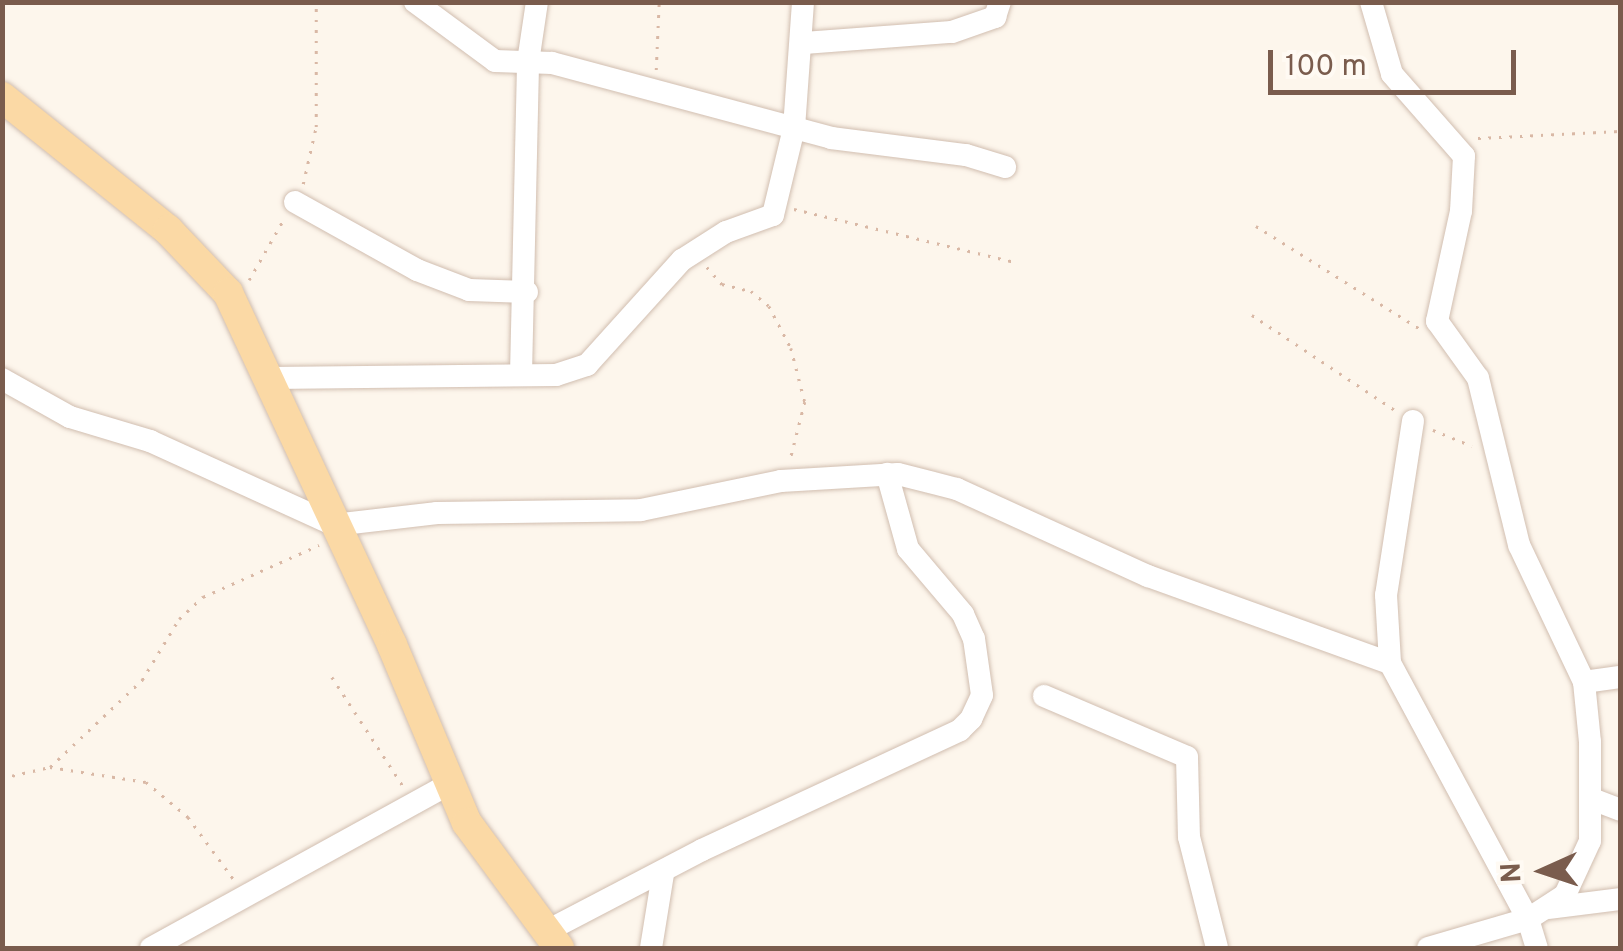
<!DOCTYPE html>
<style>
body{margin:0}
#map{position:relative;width:1623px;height:951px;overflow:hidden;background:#fdf6ec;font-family:Overpass,sans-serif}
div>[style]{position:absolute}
.path>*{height:2.5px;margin-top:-1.25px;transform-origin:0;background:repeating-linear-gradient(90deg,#d9b8a5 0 2.5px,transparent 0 10.5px)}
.roads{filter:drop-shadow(0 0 2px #d1beb0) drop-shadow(0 0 2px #d1beb0)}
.minor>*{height:22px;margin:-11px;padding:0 11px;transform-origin:11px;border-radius:11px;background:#fff}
.major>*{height:30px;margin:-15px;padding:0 15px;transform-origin:15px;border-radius:15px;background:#fbd9a5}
span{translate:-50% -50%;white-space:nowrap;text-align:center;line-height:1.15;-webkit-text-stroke:10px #fffaf3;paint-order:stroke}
.frame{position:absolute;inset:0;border:5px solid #7a5c4d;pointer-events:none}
.north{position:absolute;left:1493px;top:821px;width:100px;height:100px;-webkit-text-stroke:8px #fffaf3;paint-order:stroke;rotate:267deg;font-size:28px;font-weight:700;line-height:40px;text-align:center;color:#7a5c4d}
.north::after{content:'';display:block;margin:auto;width:35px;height:45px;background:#7a5c4d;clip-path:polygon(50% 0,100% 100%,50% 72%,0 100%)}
.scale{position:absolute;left:1268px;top:50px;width:248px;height:45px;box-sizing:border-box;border:5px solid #7a5c4d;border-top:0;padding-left:12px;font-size:30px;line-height:35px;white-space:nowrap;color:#7a5c4d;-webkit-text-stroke:8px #fffaf3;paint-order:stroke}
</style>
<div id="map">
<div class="path">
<i style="left:656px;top:70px;width:68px;rotate:-87.5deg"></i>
<i style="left:1478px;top:138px;width:142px;rotate:-2.8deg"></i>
<i style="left:303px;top:184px;width:58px;rotate:-77.2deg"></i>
<i style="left:316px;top:127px;width:125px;rotate:-90deg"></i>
<i style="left:794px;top:209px;width:227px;rotate:13.5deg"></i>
<i style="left:1256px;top:226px;width:194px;rotate:32.1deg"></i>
<i style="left:707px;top:267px;width:23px;rotate:49deg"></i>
<i style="left:722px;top:284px;width:30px;rotate:14deg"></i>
<i style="left:751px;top:291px;width:23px;rotate:40deg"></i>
<i style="left:769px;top:306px;width:47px;rotate:62.4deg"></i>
<i style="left:791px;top:348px;width:56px;rotate:75.5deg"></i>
<i style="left:805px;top:402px;width:61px;rotate:104.3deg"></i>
<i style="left:249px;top:280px;width:73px;rotate:-60.3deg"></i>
<i style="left:1252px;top:315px;width:172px;rotate:33.6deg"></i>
<i style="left:1433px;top:430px;width:42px;rotate:22.3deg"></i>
<i style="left:332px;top:677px;width:130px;rotate:56.9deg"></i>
<i style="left:50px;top:767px;width:97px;rotate:8.9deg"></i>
<i style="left:146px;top:782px;width:55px;rotate:39.8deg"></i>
<i style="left:188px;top:817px;width:79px;rotate:53.7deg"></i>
<i style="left:2px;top:778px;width:49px;rotate:-12.9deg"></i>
<i style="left:50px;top:767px;width:127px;rotate:-43.4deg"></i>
<i style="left:142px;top:680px;width:71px;rotate:-58.8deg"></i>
<i style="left:179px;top:619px;width:33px;rotate:-43deg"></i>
<i style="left:203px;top:597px;width:127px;rotate:-24.1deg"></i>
</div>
<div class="roads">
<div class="minor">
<i style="left:415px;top:2px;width:99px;rotate:36.4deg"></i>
<i style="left:495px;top:61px;width:57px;rotate:2deg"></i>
<i style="left:552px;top:63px;width:289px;rotate:15deg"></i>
<i style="left:831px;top:138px;width:136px;rotate:7.2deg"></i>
<i style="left:966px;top:155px;width:41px;rotate:17.1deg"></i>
<i style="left:1371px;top:2px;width:75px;rotate:73.7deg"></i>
<i style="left:1392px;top:74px;width:109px;rotate:48.7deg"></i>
<i style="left:1464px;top:156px;width:55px;rotate:93.1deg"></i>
<i style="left:1461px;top:211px;width:113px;rotate:102.3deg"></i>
<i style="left:1437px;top:321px;width:70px;rotate:54.3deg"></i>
<i style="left:1478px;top:378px;width:172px;rotate:76.2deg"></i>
<i style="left:1519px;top:545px;width:152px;rotate:64.6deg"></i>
<i style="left:1584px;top:682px;width:60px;rotate:84.3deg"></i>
<i style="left:1590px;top:742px;width:99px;rotate:90deg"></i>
<i style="left:1590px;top:841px;width:60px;rotate:114.8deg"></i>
<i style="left:1565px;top:895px;width:44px;rotate:147deg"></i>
<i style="left:1528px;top:919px;width:104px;rotate:163.8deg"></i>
<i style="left:804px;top:43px;width:148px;rotate:-4.3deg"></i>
<i style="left:952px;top:32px;width:46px;rotate:-19.2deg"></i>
<i style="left:995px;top:17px;width:16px;rotate:-72deg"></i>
<i style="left:295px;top:202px;width:140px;rotate:29.1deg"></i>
<i style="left:417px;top:270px;width:56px;rotate:21deg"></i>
<i style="left:469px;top:290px;width:58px;rotate:2deg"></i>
<i style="left:521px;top:374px;width:312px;rotate:-88.7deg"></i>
<i style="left:528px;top:62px;width:61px;rotate:-81.5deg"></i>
<i style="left:270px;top:378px;width:286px;rotate:-0.6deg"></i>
<i style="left:556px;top:375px;width:33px;rotate:-18deg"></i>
<i style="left:587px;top:365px;width:142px;rotate:-47.9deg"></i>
<i style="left:682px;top:260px;width:52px;rotate:-32.5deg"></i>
<i style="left:726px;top:232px;width:50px;rotate:-19.9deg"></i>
<i style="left:773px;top:215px;width:89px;rotate:-76.4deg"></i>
<i style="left:794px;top:128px;width:126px;rotate:-85.9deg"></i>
<i style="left:2px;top:379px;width:78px;rotate:29.2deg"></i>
<i style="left:70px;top:417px;width:84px;rotate:16.7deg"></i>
<i style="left:150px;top:441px;width:202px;rotate:24.5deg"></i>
<i style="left:334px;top:525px;width:104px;rotate:-6.6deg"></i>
<i style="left:437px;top:513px;width:204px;rotate:-0.8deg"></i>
<i style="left:641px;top:510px;width:143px;rotate:-11.7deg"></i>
<i style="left:781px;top:481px;width:117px;rotate:-3.4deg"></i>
<i style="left:898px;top:474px;width:61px;rotate:14.3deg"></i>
<i style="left:957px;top:489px;width:210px;rotate:24.5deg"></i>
<i style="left:1148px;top:576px;width:257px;rotate:19.8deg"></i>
<i style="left:1413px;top:421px;width:176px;rotate:98.8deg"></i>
<i style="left:1386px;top:595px;width:68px;rotate:86.6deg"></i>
<i style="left:1390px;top:663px;width:291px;rotate:61.7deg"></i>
<i style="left:1528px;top:919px;width:30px;rotate:73deg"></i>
<i style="left:1584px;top:682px;width:36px;rotate:-8deg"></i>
<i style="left:1044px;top:696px;width:155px;rotate:23.1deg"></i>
<i style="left:1187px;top:757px;width:80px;rotate:88.6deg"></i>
<i style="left:1189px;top:837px;width:114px;rotate:75.8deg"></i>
<i style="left:1592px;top:799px;width:30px;rotate:21deg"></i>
<i style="left:1549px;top:908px;width:72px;rotate:-7.2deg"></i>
<i style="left:547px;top:931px;width:175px;rotate:-27.6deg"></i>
<i style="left:702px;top:850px;width:285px;rotate:-24.9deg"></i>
<i style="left:960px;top:730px;width:16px;rotate:-45deg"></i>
<i style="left:971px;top:719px;width:26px;rotate:-65deg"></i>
<i style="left:982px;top:695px;width:57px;rotate:-98.1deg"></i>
<i style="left:974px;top:639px;width:27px;rotate:-114deg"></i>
<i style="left:963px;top:614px;width:85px;rotate:-130.2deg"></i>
<i style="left:908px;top:549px;width:78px;rotate:-105.6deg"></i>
<i style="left:151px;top:948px;width:342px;rotate:-28.8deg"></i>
<i style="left:651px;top:948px;width:75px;rotate:-80.8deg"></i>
</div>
<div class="major">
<i style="left:2px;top:97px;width:213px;rotate:38.7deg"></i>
<i style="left:168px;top:230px;width:87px;rotate:46.4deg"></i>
<i style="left:228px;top:293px;width:388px;rotate:65deg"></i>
<i style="left:392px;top:645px;width:193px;rotate:67.2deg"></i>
<i style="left:467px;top:823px;width:155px;rotate:53.6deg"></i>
</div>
</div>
<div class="frame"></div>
<div class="north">N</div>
<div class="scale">100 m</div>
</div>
